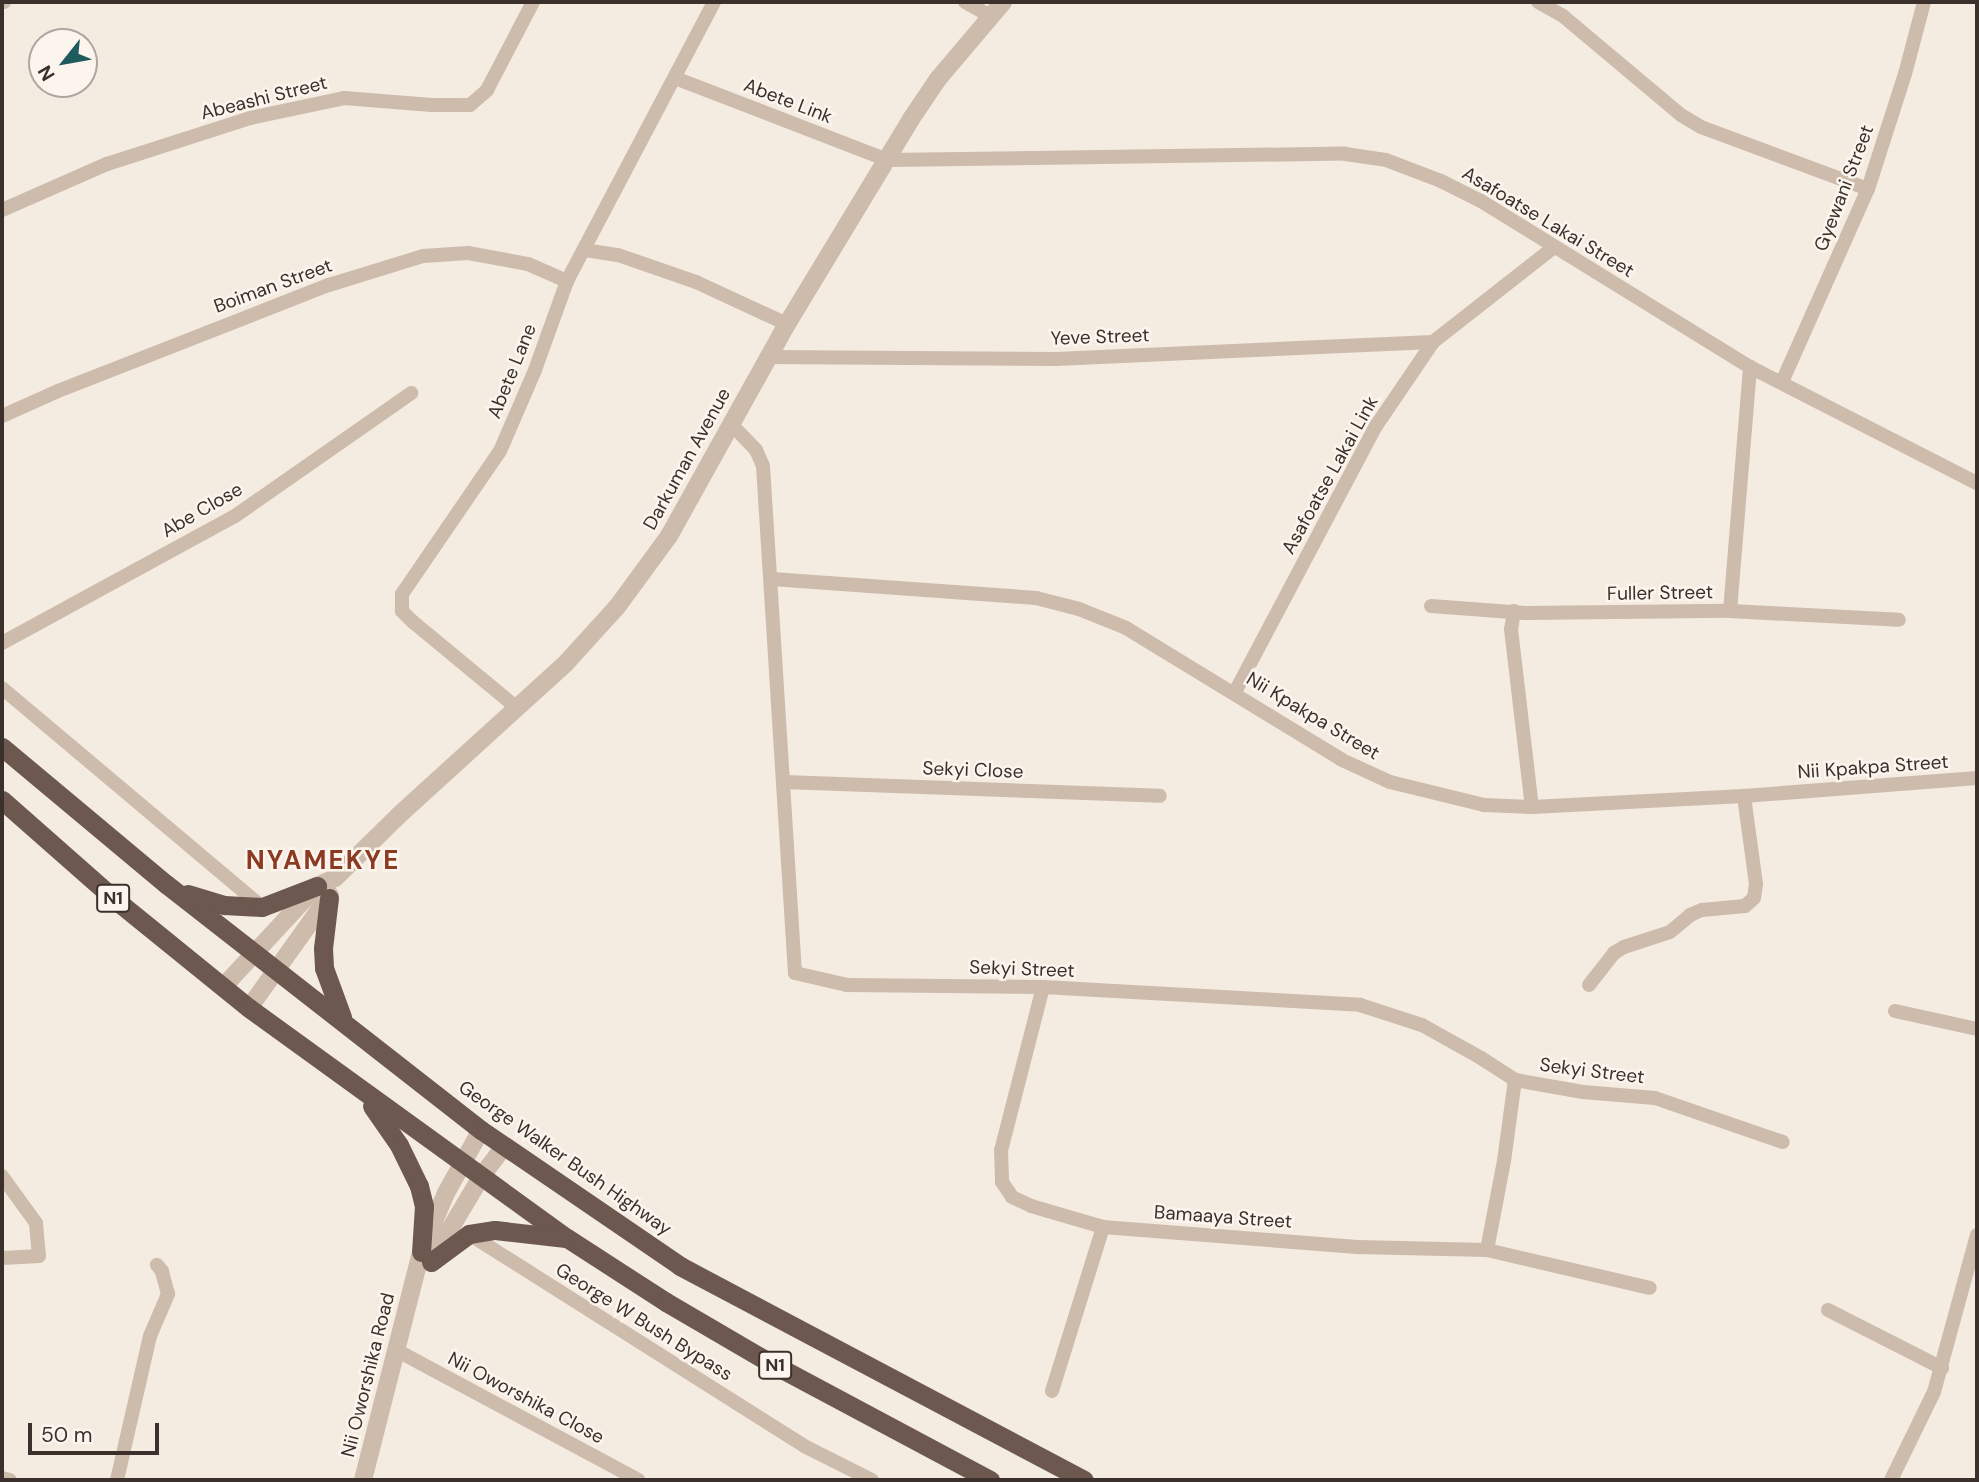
<!DOCTYPE html>
<style>
body{margin:0}
#map{position:relative;width:1979px;height:1482px;overflow:hidden;background:#f4ebe1;font-family:"DM Sans",sans-serif}
div>[style]{position:absolute}
.minor>*{height:14px;margin:-7px;padding:0 7px;transform-origin:7px;border-radius:7px;background:#cdbbac}
.tertiary>*{height:18px;margin:-9px;padding:0 9px;transform-origin:9px;border-radius:9px;background:#cdbbac}
.trunk>*{height:19px;margin:-9.5px;padding:0 9.5px;transform-origin:9.5px;border-radius:9.5px;background:#6c584f}
span{translate:-50% -50%;white-space:nowrap;text-align:center;line-height:1.15;-webkit-text-stroke:5px #fbf5ee;paint-order:stroke}
.shield-label span{padding:2px 5px;background:#fbf5ee;border:2px solid;border-radius:5px;-webkit-text-stroke-width:0}
.shield-label{font-size:18px;color:#3b302b;font-weight:700}
.street-label{font-size:19px;color:#3b302b}
.district-label{font-size:26px;color:#8c3b22;font-weight:700;letter-spacing:2px}
.frame{position:absolute;inset:0;border:4px solid #3b302b;pointer-events:none}
.north{position:absolute;left:28px;top:28px;width:70px;height:70px;box-sizing:border-box;background:#fbf5ee;border:2px solid #aea6a0;border-radius:50%;rotate:239deg;font-size:19px;font-weight:700;line-height:28px;text-align:center;color:#3b302b}
.north::after{content:'';display:block;margin:auto;width:24px;height:32px;background:#1f5a5e;clip-path:polygon(50% 0,100% 100%,50% 72%,0 100%)}
.scale{position:absolute;left:28px;top:1423px;width:131px;height:32px;box-sizing:border-box;border:4px solid #3b302b;border-top:0;padding-left:9px;font-size:21px;line-height:24px;white-space:nowrap;color:#3b302b;-webkit-text-stroke:5px #fbf5ee;paint-order:stroke}
</style>
<div id="map">
<div class="minor">
<i style="left:2px;top:2px;width:2px"></i>
<i style="left:965px;top:2px;width:29px;rotate:29deg"></i>
<i style="left:1538px;top:2px;width:29px;rotate:29deg"></i>
<i style="left:1563px;top:16px;width:154px;rotate:40deg"></i>
<i style="left:1681px;top:115px;width:23px;rotate:31deg"></i>
<i style="left:1701px;top:127px;width:178px;rotate:20.4deg"></i>
<i style="left:675px;top:78px;width:227px;rotate:21.1deg"></i>
<i style="left:887px;top:160px;width:458px;rotate:-0.8deg"></i>
<i style="left:1345px;top:154px;width:41px;rotate:8.3deg"></i>
<i style="left:1386px;top:160px;width:59px;rotate:20.9deg"></i>
<i style="left:1441px;top:181px;width:45px;rotate:26.6deg"></i>
<i style="left:1481px;top:201px;width:316px;rotate:31.7deg"></i>
<i style="left:1750px;top:367px;width:255px;rotate:27.1deg"></i>
<i style="left:2px;top:210px;width:115px;rotate:-23.7deg"></i>
<i style="left:107px;top:164px;width:150px;rotate:-17.8deg"></i>
<i style="left:250px;top:118px;width:96px;rotate:-12deg"></i>
<i style="left:344px;top:98px;width:88px;rotate:4.5deg"></i>
<i style="left:432px;top:105px;width:38px"></i>
<i style="left:470px;top:105px;width:23px;rotate:-41deg"></i>
<i style="left:487px;top:90px;width:99px;rotate:-62.4deg"></i>
<i style="left:585px;top:250px;width:33px;rotate:9deg"></i>
<i style="left:618px;top:255px;width:83px;rotate:19.1deg"></i>
<i style="left:696px;top:282px;width:100px;rotate:24.8deg"></i>
<i style="left:768px;top:357px;width:288px;rotate:0.4deg"></i>
<i style="left:1056px;top:359px;width:377px;rotate:-2.6deg"></i>
<i style="left:1782px;top:382px;width:211px;rotate:-66deg"></i>
<i style="left:1868px;top:189px;width:121px;rotate:-72.2deg"></i>
<i style="left:1905px;top:74px;width:74px;rotate:-75.2deg"></i>
<i style="left:2px;top:416px;width:61px;rotate:-24.1deg"></i>
<i style="left:58px;top:391px;width:291px;rotate:-21.4deg"></i>
<i style="left:329px;top:285px;width:98px;rotate:-17.1deg"></i>
<i style="left:423px;top:256px;width:45px;rotate:-3.8deg"></i>
<i style="left:468px;top:253px;width:61px;rotate:10.4deg"></i>
<i style="left:528px;top:264px;width:43px;rotate:23.6deg"></i>
<i style="left:731px;top:424px;width:36px;rotate:46deg"></i>
<i style="left:756px;top:450px;width:17px;rotate:66deg"></i>
<i style="left:763px;top:466px;width:508px;rotate:86.39deg"></i>
<i style="left:795px;top:973px;width:53px;rotate:13deg"></i>
<i style="left:847px;top:985px;width:196px;rotate:0.6deg"></i>
<i style="left:1043px;top:987px;width:318px;rotate:3.2deg"></i>
<i style="left:1360px;top:1005px;width:65px;rotate:17.9deg"></i>
<i style="left:1422px;top:1025px;width:68px;rotate:29.2deg"></i>
<i style="left:1481px;top:1058px;width:40px;rotate:32.9deg"></i>
<i style="left:1515px;top:1080px;width:69px;rotate:10deg"></i>
<i style="left:1583px;top:1092px;width:72px;rotate:4.8deg"></i>
<i style="left:1655px;top:1098px;width:135px;rotate:19deg"></i>
<i style="left:772px;top:579px;width:265px;rotate:4.1deg"></i>
<i style="left:1036px;top:598px;width:44px;rotate:14.3deg"></i>
<i style="left:1079px;top:609px;width:51px;rotate:22deg"></i>
<i style="left:1126px;top:628px;width:253px;rotate:31.4deg"></i>
<i style="left:1342px;top:760px;width:53px;rotate:24.6deg"></i>
<i style="left:1390px;top:782px;width:97px;rotate:13.7deg"></i>
<i style="left:1484px;top:805px;width:48px;rotate:2.4deg"></i>
<i style="left:1532px;top:807px;width:212px;rotate:-3deg"></i>
<i style="left:1744px;top:796px;width:234px;rotate:-4.4deg"></i>
<i style="left:1431px;top:606px;width:94px;rotate:4.3deg"></i>
<i style="left:1525px;top:613px;width:205px;rotate:-0.6deg"></i>
<i style="left:1730px;top:611px;width:169px;rotate:3deg"></i>
<i style="left:1514px;top:611px;width:18px;rotate:99deg"></i>
<i style="left:1511px;top:629px;width:179px;rotate:83.3deg"></i>
<i style="left:1730px;top:611px;width:245px;rotate:-85.3deg"></i>
<i style="left:2px;top:643px;width:265px;rotate:-28.6deg"></i>
<i style="left:235px;top:516px;width:215px;rotate:-34.9deg"></i>
<i style="left:2px;top:688px;width:340px;rotate:40.1deg"></i>
<i style="left:1235px;top:692px;width:301px;rotate:-62.1deg"></i>
<i style="left:1376px;top:426px;width:102px;rotate:-55.8deg"></i>
<i style="left:1433px;top:342px;width:152px;rotate:-38.1deg"></i>
<i style="left:517px;top:708px;width:135px;rotate:-140.4deg"></i>
<i style="left:413px;top:622px;width:16px;rotate:-135deg"></i>
<i style="left:402px;top:611px;width:17px;rotate:-90deg"></i>
<i style="left:402px;top:594px;width:173px;rotate:-55.6deg"></i>
<i style="left:500px;top:451px;width:88px;rotate:-66.6deg"></i>
<i style="left:535px;top:370px;width:95px;rotate:-70.2deg"></i>
<i style="left:567px;top:281px;width:315px;rotate:-62.2deg"></i>
<i style="left:784px;top:782px;width:376px;rotate:2.1deg"></i>
<i style="left:1589px;top:985px;width:41px;rotate:-52deg"></i>
<i style="left:1614px;top:953px;width:12px;rotate:-31deg"></i>
<i style="left:1624px;top:947px;width:48px;rotate:-18.1deg"></i>
<i style="left:1670px;top:932px;width:26px;rotate:-40deg"></i>
<i style="left:1690px;top:915px;width:13px;rotate:-23deg"></i>
<i style="left:1702px;top:910px;width:43px;rotate:-5.3deg"></i>
<i style="left:1745px;top:906px;width:12px;rotate:-42deg"></i>
<i style="left:1754px;top:898px;width:14px;rotate:-82deg"></i>
<i style="left:1756px;top:884px;width:89px;rotate:-97.8deg"></i>
<i style="left:1043px;top:987px;width:168px;rotate:104.4deg"></i>
<i style="left:1001px;top:1150px;width:32px;rotate:88deg"></i>
<i style="left:1002px;top:1182px;width:18px;rotate:56deg"></i>
<i style="left:1012px;top:1197px;width:21px;rotate:25deg"></i>
<i style="left:1031px;top:1206px;width:75px;rotate:16.3deg"></i>
<i style="left:1103px;top:1227px;width:255px;rotate:4.5deg"></i>
<i style="left:1357px;top:1247px;width:130px;rotate:1.3deg"></i>
<i style="left:1487px;top:1250px;width:167px;rotate:13.1deg"></i>
<i style="left:1895px;top:1011px;width:84px;rotate:12.4deg"></i>
<i style="left:2px;top:1176px;width:58px;rotate:54.1deg"></i>
<i style="left:36px;top:1223px;width:33px;rotate:85deg"></i>
<i style="left:39px;top:1256px;width:37px;rotate:177deg"></i>
<i style="left:469px;top:1234px;width:399px;rotate:32.3deg"></i>
<i style="left:806px;top:1447px;width:74px;rotate:26.6deg"></i>
<i style="left:1487px;top:1250px;width:91px;rotate:-79.2deg"></i>
<i style="left:1504px;top:1161px;width:82px;rotate:-82.3deg"></i>
<i style="left:1828px;top:1310px;width:128px;rotate:27deg"></i>
<i style="left:396px;top:1350px;width:275px;rotate:28.2deg"></i>
<i style="left:1052px;top:1391px;width:172px;rotate:-72.7deg"></i>
<i style="left:2px;top:1478px;width:8px;rotate:14deg"></i>
<i style="left:117px;top:1480px;width:148px;rotate:-77.1deg"></i>
<i style="left:150px;top:1336px;width:46px;rotate:-66.8deg"></i>
<i style="left:168px;top:1294px;width:24px;rotate:-105deg"></i>
<i style="left:162px;top:1271px;width:8px;rotate:-130deg"></i>
<i style="left:1891px;top:1480px;width:98px;rotate:-64deg"></i>
<i style="left:1934px;top:1392px;width:163px;rotate:-74.7deg"></i>
</div>
<div class="tertiary">
<i style="left:223px;top:987px;width:138px;rotate:-47.1deg"></i>
<i style="left:317px;top:886px;width:20px;rotate:-24deg"></i>
<i style="left:335px;top:878px;width:88px;rotate:-44.5deg"></i>
<i style="left:398px;top:816px;width:227px;rotate:-42.3deg"></i>
<i style="left:566px;top:663px;width:76px;rotate:-47.7deg"></i>
<i style="left:617px;top:607px;width:88px;rotate:-53.8deg"></i>
<i style="left:669px;top:536px;width:243px;rotate:-60.9deg"></i>
<i style="left:787px;top:324px;width:240px;rotate:-58.8deg"></i>
<i style="left:911px;top:119px;width:48px;rotate:-56deg"></i>
<i style="left:938px;top:79px;width:101px;rotate:-49.8deg"></i>
<i style="left:249px;top:1008px;width:139px;rotate:-54.4deg"></i>
<i style="left:431px;top:1261px;width:98px;rotate:-59.2deg"></i>
<i style="left:481px;top:1177px;width:39px;rotate:-53deg"></i>
<i style="left:363px;top:1480px;width:235px;rotate:-75.7deg"></i>
<i style="left:421px;top:1252px;width:64px;rotate:-67deg"></i>
<i style="left:446px;top:1193px;width:72px;rotate:-60.9deg"></i>
</div>
<div class="trunk">
<i style="left:2px;top:747px;width:214px;rotate:39.9deg"></i>
<i style="left:166px;top:884px;width:400px;rotate:38deg"></i>
<i style="left:481px;top:1130px;width:241px;rotate:34.3deg"></i>
<i style="left:680px;top:1266px;width:457px;rotate:27.9deg"></i>
<i style="left:2px;top:800px;width:147px;rotate:41.4deg"></i>
<i style="left:112px;top:897px;width:176px;rotate:39deg"></i>
<i style="left:249px;top:1008px;width:392px;rotate:35.9deg"></i>
<i style="left:567px;top:1238px;width:118px;rotate:32.9deg"></i>
<i style="left:666px;top:1302px;width:117px;rotate:30.3deg"></i>
<i style="left:767px;top:1361px;width:253px;rotate:28.1deg"></i>
<i style="left:188px;top:894px;width:38px;rotate:17deg"></i>
<i style="left:224px;top:905px;width:38px;rotate:3deg"></i>
<i style="left:262px;top:907px;width:59px;rotate:-20.9deg"></i>
<i style="left:329px;top:898px;width:50px;rotate:96.8deg"></i>
<i style="left:323px;top:948px;width:20px;rotate:87deg"></i>
<i style="left:324px;top:968px;width:52px;rotate:69.8deg"></i>
<i style="left:372px;top:1106px;width:47px;rotate:55.3deg"></i>
<i style="left:399px;top:1145px;width:46px;rotate:64deg"></i>
<i style="left:419px;top:1186px;width:21px;rotate:76deg"></i>
<i style="left:424px;top:1206px;width:46px;rotate:93.7deg"></i>
<i style="left:431px;top:1262px;width:47px;rotate:-36.4deg"></i>
<i style="left:469px;top:1234px;width:26px;rotate:-9deg"></i>
<i style="left:495px;top:1230px;width:69px;rotate:6.6deg"></i>
</div>
<div class="shield-label">
<span style="left:113px;top:898px">N1</span>
<span style="left:775px;top:1365px">N1</span>
</div>
<div class="street-label">
<span style="left:264px;top:98px;rotate:-14deg">Abeashi Street</span>
<span style="left:788px;top:101px;rotate:21deg">Abete Link</span>
<span style="left:1844px;top:188px;rotate:-69deg">Gyewani Street</span>
<span style="left:1548px;top:222px;rotate:31deg">Asafoatse Lakai Street</span>
<span style="left:273px;top:286px;rotate:-20deg">Boiman Street</span>
<span style="left:1100px;top:337px;rotate:-2deg">Yeve Street</span>
<span style="left:512px;top:371px;rotate:-68deg">Abete Lane</span>
<span style="left:687px;top:459px;rotate:-61deg">Darkuman Avenue</span>
<span style="left:1330px;top:475px;rotate:-61deg">Asafoatse Lakai Link</span>
<span style="left:202px;top:510px;rotate:-30deg">Abe Close</span>
<span style="left:1660px;top:593px;rotate:-1deg">Fuller Street</span>
<span style="left:1313px;top:716px;rotate:31deg">Nii Kpakpa Street</span>
<span style="left:1873px;top:767px;rotate:-4deg">Nii Kpakpa Street</span>
<span style="left:973px;top:770px;rotate:2deg">Sekyi Close</span>
<span style="left:1022px;top:969px;rotate:2deg">Sekyi Street</span>
<span style="left:1592px;top:1071px;rotate:7deg">Sekyi Street</span>
<span style="left:565px;top:1158px;rotate:35deg">George Walker Bush Highway</span>
<span style="left:1223px;top:1217px;rotate:4deg">Bamaaya Street</span>
<span style="left:644px;top:1322px;rotate:32deg">George W Bush Bypass</span>
<span style="left:368px;top:1375px;rotate:-76deg">Nii Oworshika Road</span>
<span style="left:526px;top:1398px;rotate:28deg">Nii Oworshika Close</span>
</div>
<div class="district-label">
<span style="left:323px;top:861px">NYAMEKYE</span>
</div>
<div class="frame"></div>
<div class="north">N</div>
<div class="scale">50 m</div>
</div>
